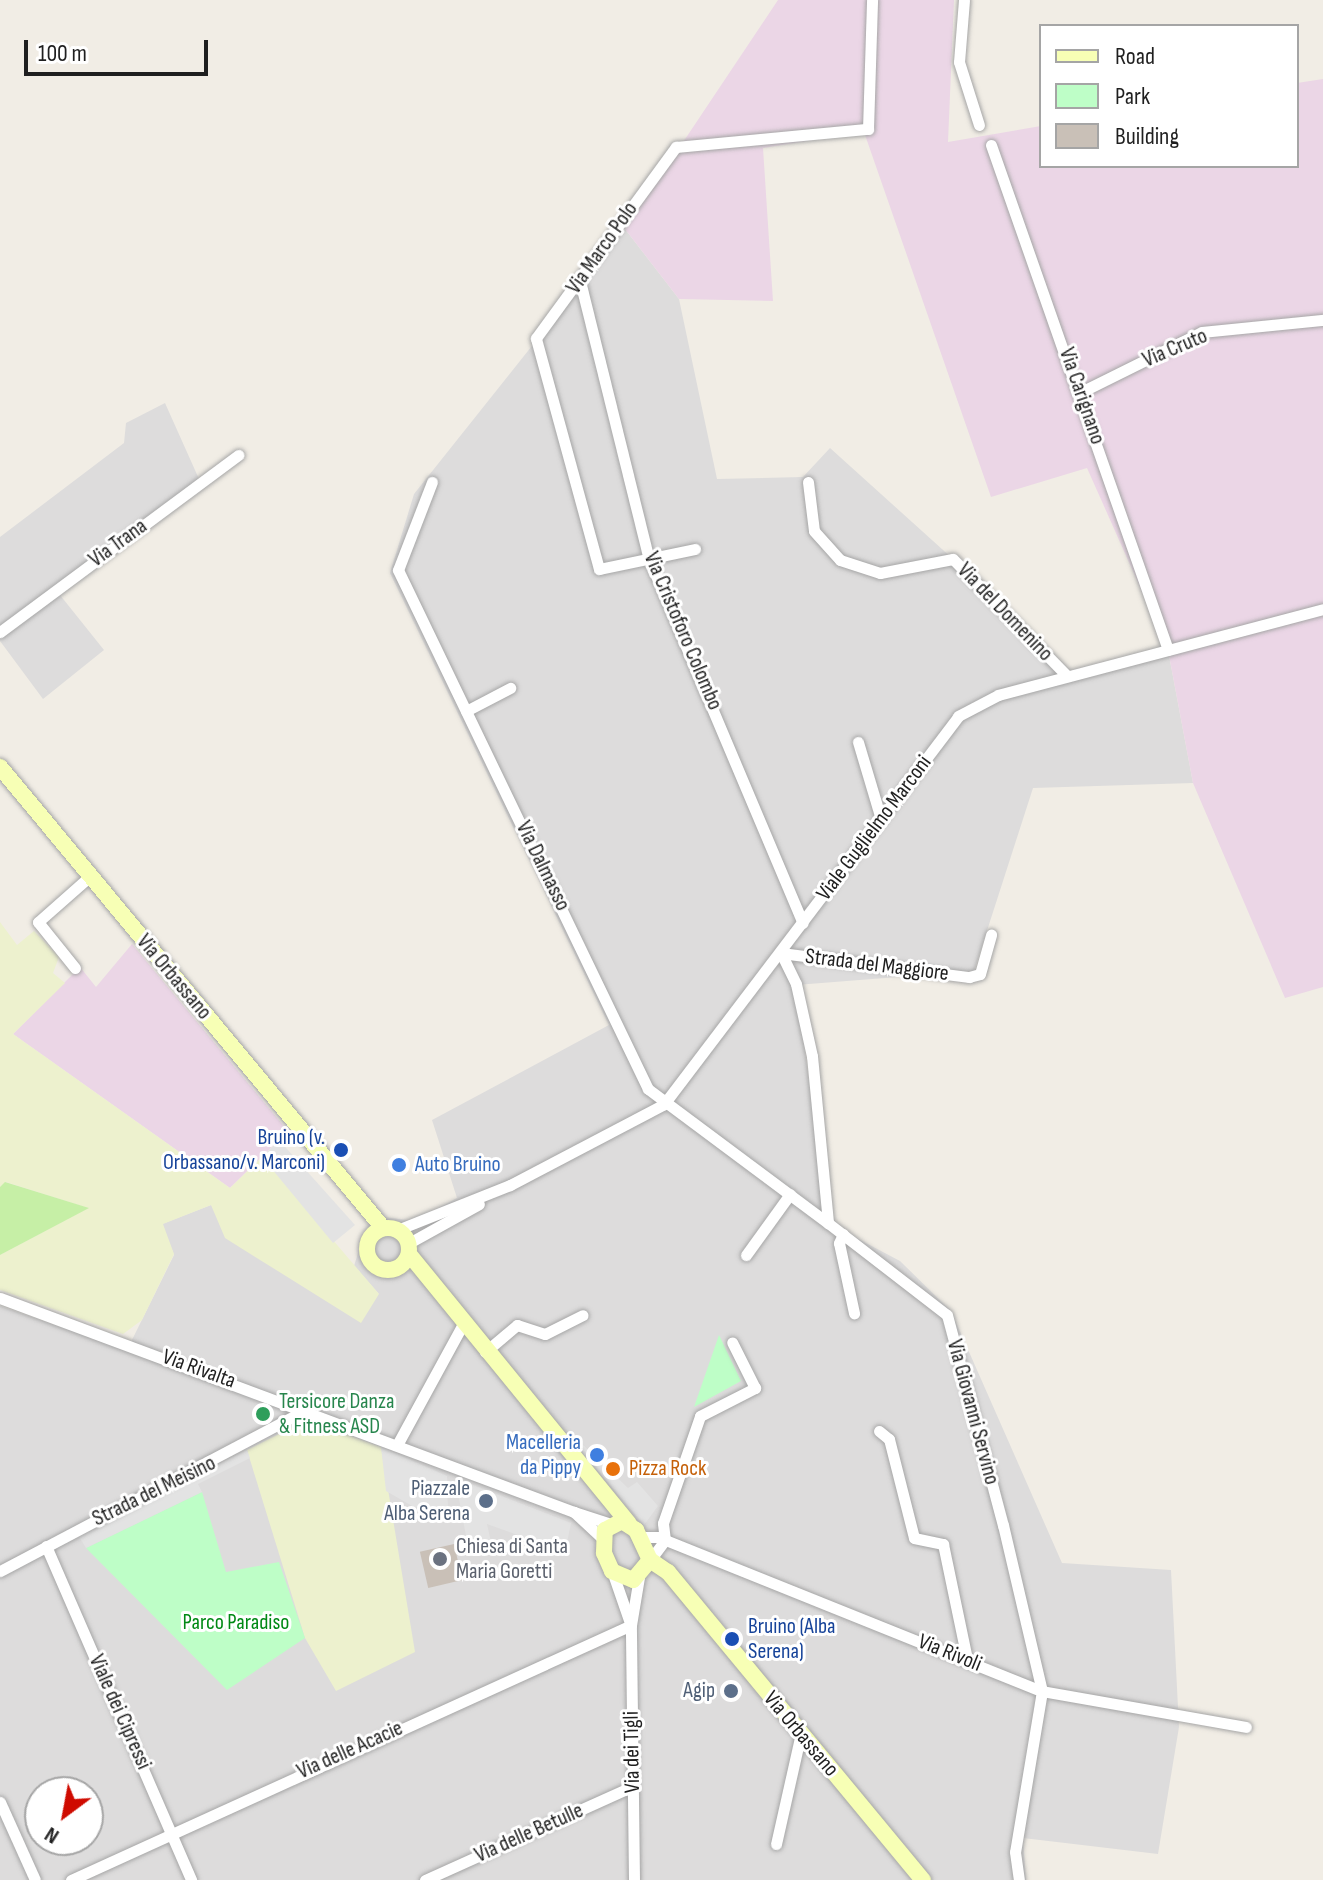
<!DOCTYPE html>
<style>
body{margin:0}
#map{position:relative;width:1323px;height:1880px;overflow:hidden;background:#f1ede5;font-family:"Sofia Sans Condensed",sans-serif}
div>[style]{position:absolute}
.residential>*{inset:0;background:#dddcdc}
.industrial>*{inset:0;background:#ebd6e6}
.farmland>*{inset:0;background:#edf1ce}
.grass>*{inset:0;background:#c6efa6}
.park>*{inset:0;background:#befec7}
.parking>*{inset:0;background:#e3e3e3}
.building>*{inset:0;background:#c9c0b7;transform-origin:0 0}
.roads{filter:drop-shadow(0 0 2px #a6a6a6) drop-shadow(0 0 2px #a6a6a6)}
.street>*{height:11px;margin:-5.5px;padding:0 5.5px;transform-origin:5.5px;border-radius:5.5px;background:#fff}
.secondary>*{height:16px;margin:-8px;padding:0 8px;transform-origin:8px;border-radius:8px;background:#f7ffb5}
.secondary>.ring{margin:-8px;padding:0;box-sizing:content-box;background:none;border:16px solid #f7ffb5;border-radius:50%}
.dots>*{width:22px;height:22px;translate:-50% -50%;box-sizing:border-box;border:4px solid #fff;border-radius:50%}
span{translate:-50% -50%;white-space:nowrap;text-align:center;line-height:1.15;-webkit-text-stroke:6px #fff;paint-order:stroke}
.street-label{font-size:22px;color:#1f1f1f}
.transit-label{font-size:22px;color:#164399}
.right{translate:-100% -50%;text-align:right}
.left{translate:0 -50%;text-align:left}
.shop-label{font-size:22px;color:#366cbe}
.leisure-label{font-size:22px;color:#27864d}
.food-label{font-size:22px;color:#c56008}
.service-label{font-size:22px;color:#4e5e75}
.worship-label{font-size:22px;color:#5b616d}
.park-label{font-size:22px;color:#018914}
.legend{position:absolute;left:1039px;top:24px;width:260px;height:144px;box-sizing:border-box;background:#fff;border:2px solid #a5a5a5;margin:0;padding:10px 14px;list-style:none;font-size:24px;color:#1f1f1f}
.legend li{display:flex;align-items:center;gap:16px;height:40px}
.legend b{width:40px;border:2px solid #a5a5a5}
.north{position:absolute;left:24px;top:1776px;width:80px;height:80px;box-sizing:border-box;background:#fff;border:2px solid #a5a5a5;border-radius:50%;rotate:212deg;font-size:22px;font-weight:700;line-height:32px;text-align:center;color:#1f1f1f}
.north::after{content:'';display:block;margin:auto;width:28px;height:36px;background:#cf0b00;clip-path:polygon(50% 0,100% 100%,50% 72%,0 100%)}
.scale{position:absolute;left:24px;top:40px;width:184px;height:36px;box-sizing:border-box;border:4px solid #1f1f1f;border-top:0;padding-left:10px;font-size:24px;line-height:28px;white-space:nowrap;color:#1f1f1f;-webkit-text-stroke:6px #fff;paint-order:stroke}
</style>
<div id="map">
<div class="residential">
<i style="clip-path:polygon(evenodd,625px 229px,679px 299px,717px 479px,803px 477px,830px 448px,953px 559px,1067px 676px,1168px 650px,1193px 783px,1033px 788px,974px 971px,796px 985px,828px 1223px,900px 1261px,951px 1311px,1062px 1563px,1171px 1570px,1179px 1727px,1158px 1854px,1023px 1838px,1026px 1880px,0 1880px,0 1306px,127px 1350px,174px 1255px,162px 1224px,211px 1205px,379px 1294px,354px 1266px,363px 1237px,383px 1217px,415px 1221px,457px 1198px,432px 1120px,609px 1025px,390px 573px,414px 494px,625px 229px,40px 1792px,88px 1792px,88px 1840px,40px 1840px,40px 1792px)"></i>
<i style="clip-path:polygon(165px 403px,199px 479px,60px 595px,104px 650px,43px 699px,0 641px,0 537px,124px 443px,126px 423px)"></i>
</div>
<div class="industrial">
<i style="clip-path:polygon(778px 0,954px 0,948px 142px,1041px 126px,1041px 166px,1297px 166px,1297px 83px,1323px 79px,1323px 987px,1285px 998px,1193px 783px,1168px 650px,1087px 468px,991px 497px,864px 132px,763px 148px,773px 301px,679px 299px,625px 229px)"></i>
<i style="clip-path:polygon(132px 944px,288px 1131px,230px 1188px,13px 1034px,80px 967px,96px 987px)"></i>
</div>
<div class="farmland">
<i style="clip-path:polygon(0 922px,17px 945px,34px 931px,59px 957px,53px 973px,65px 983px,13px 1034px,230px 1188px,262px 1157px,379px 1294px,361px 1323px,225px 1238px,211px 1205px,163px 1224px,174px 1254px,142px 1320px,123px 1334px,0 1290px,0 1255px,88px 1208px,6px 1182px,0 1187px)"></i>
<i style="clip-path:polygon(307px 1420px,381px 1447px,415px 1652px,336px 1691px,305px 1638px,247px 1450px)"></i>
</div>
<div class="grass">
<i style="clip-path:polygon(5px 1182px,89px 1208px,0 1255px,0 1187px)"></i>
</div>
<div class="park">
<i style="clip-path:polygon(719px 1335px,741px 1381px,694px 1407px)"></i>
<i style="clip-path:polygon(202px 1492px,226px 1572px,279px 1562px,305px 1638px,227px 1690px,86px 1548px)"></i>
</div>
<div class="parking">
<i style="clip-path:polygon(279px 1140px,355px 1225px,333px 1243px,262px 1157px)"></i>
<i style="clip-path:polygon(582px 1444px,628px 1488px,637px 1482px,658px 1506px,644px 1525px,578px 1447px)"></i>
<i style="clip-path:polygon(381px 1447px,447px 1476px,448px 1511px,414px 1507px,386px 1491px)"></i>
<i style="clip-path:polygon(247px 1450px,250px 1458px,198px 1484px,202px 1492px,86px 1548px,78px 1535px)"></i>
<i style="clip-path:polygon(455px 1478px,571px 1523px,565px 1552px,487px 1524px,491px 1542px,467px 1541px)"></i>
</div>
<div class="building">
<i style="left:454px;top:1544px;width:37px;height:35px;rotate:77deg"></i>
</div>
<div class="roads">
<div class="street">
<i style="left:964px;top:0;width:62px;rotate:94.6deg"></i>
<i style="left:959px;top:62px;width:66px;rotate:72.4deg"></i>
<i style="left:991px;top:145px;width:535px;rotate:70.68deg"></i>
<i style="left:580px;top:281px;width:286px;rotate:76.1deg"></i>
<i style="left:649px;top:559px;width:395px;rotate:67.1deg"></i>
<i style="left:1081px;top:392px;width:135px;rotate:-26.4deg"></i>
<i style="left:1202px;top:332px;width:122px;rotate:-5.7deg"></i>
<i style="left:432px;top:482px;width:94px;rotate:111.1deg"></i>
<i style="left:398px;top:570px;width:576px;rotate:64.28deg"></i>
<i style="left:648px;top:1089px;width:224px;rotate:36.7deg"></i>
<i style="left:808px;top:482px;width:49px;rotate:83deg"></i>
<i style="left:814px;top:531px;width:39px;rotate:48deg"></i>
<i style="left:840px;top:560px;width:42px;rotate:18deg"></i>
<i style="left:880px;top:573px;width:74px;rotate:-10.9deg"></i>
<i style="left:953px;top:559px;width:163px;rotate:45.7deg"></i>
<i style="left:695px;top:549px;width:98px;rotate:168.2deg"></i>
<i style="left:599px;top:569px;width:239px;rotate:-105.3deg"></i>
<i style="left:536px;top:338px;width:237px;rotate:-53.8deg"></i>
<i style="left:676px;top:147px;width:193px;rotate:-5.4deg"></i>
<i style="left:868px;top:129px;width:129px;rotate:-88.2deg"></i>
<i style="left:0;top:632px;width:297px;rotate:-36.6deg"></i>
<i style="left:466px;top:711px;width:50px;rotate:-27.6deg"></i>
<i style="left:858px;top:742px;width:80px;rotate:73.4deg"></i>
<i style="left:781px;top:953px;width:34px;rotate:64deg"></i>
<i style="left:796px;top:984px;width:74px;rotate:77.5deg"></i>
<i style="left:812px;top:1056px;width:168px;rotate:84.5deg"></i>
<i style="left:828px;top:1223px;width:150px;rotate:37.7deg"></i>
<i style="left:947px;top:1315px;width:217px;rotate:75.1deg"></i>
<i style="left:1003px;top:1525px;width:171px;rotate:76.8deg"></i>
<i style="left:1042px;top:1691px;width:163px;rotate:99.5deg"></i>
<i style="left:1015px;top:1852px;width:28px;rotate:82deg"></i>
<i style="left:781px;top:953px;width:190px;rotate:7.3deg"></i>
<i style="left:969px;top:977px;width:11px;rotate:-15deg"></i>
<i style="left:980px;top:974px;width:41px;rotate:-74.2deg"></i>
<i style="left:75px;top:968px;width:59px;rotate:-128.8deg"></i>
<i style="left:38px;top:922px;width:69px;rotate:-41.5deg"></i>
<i style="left:397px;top:1230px;width:122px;rotate:-21.7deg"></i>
<i style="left:510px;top:1185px;width:174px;rotate:-27.7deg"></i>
<i style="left:664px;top:1104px;width:487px;rotate:-52.8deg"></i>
<i style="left:958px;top:716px;width:45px;rotate:-27.7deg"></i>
<i style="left:998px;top:695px;width:336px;rotate:-14.8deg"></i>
<i style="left:843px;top:1234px;width:10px;rotate:114deg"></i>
<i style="left:839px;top:1243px;width:72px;rotate:77.9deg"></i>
<i style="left:409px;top:1243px;width:80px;rotate:-29.1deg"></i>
<i style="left:746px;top:1255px;width:75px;rotate:-54.2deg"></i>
<i style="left:0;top:1298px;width:613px;rotate:20.45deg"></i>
<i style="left:485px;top:1352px;width:42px;rotate:-40.2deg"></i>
<i style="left:517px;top:1325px;width:29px;rotate:18deg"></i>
<i style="left:545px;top:1334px;width:42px;rotate:-26.6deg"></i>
<i style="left:879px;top:1431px;width:13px;rotate:39deg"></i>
<i style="left:889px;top:1439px;width:102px;rotate:75.8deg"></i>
<i style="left:914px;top:1538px;width:30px;rotate:12deg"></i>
<i style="left:943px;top:1544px;width:117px;rotate:78.2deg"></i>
<i style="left:397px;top:1445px;width:136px;rotate:-61.4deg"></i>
<i style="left:641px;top:1537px;width:17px"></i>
<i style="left:658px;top:1537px;width:414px;rotate:21.9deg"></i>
<i style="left:1042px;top:1691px;width:207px;rotate:10deg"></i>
<i style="left:603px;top:1539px;width:40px;rotate:-137deg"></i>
<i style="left:574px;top:1512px;width:38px;rotate:18deg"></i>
<i style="left:665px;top:1540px;width:17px;rotate:-97deg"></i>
<i style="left:663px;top:1523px;width:113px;rotate:-70.9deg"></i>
<i style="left:700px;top:1416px;width:62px;rotate:-27deg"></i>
<i style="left:755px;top:1388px;width:51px;rotate:-116.6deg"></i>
<i style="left:46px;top:1546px;width:364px;rotate:66.5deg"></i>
<i style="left:650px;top:1560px;width:25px;rotate:-53deg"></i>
<i style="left:0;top:1571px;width:346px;rotate:-27.8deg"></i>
<i style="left:612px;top:1571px;width:52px;rotate:70.9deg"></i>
<i style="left:0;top:1802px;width:85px;rotate:65.8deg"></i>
<i style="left:776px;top:1844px;width:114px;rotate:-77.3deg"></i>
<i style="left:71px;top:1880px;width:615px;rotate:-24.48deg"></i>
<i style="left:425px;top:1880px;width:228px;rotate:-24.3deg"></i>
<i style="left:634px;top:1880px;width:255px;rotate:-90.7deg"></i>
<i style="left:631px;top:1625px;width:49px;rotate:-80.5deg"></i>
</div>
<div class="secondary">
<i style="left:0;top:767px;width:599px;rotate:50.28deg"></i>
<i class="ring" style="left:367px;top:1228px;width:26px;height:26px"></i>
<i style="left:409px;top:1254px;width:348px;rotate:50.8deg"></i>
<i style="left:622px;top:1521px;width:17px;rotate:33deg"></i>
<i style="left:636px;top:1530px;width:33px;rotate:65deg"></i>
<i style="left:650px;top:1560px;width:26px;rotate:130deg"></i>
<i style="left:633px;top:1580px;width:23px;rotate:-157deg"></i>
<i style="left:612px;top:1571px;width:20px;rotate:-114deg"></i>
<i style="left:604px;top:1553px;width:23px;rotate:-88deg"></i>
<i style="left:605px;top:1530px;width:19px;rotate:-28deg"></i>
<i style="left:650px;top:1560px;width:22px;rotate:34deg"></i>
<i style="left:668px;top:1572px;width:400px;rotate:50.4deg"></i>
</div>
</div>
<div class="dots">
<i style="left:341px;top:1150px;background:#1a4fb4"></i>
<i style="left:399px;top:1165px;background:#3f7fe0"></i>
<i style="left:263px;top:1414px;background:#2e9e5b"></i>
<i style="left:597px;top:1455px;background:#3f7fe0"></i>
<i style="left:613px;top:1469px;background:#e8710a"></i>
<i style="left:486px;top:1501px;background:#5c6f8a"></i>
<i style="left:440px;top:1559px;background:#6b7280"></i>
<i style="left:732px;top:1639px;background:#1a4fb4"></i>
<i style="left:731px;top:1691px;background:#5c6f8a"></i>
</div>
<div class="street-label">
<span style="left:602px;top:248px;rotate:-55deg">Via Marco Polo</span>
<span style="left:1175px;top:348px;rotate:-23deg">Via Cruto</span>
<span style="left:1082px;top:396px;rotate:71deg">Via Carignano</span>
<span style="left:118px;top:543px;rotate:-36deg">Via Trana</span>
<span style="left:1005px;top:612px;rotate:46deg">Via del Domenino</span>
<span style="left:683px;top:631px;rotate:67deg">Via Cristoforo Colombo</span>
<span style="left:874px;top:828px;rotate:-53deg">Viale Guglielmo Marconi</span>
<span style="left:543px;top:866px;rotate:64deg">Via Dalmasso</span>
<span style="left:877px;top:965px;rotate:7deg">Strada del Maggiore</span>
<span style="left:174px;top:977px;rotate:50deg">Via Orbassano</span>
<span style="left:199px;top:1369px;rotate:20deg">Via Rivalta</span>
<span style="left:973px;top:1412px;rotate:75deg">Via Giovanni Servino</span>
<span style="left:154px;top:1491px;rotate:-26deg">Strada del Meisino</span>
<span style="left:950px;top:1653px;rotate:22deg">Via Rivoli</span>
<span style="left:120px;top:1712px;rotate:66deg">Viale dei Cipressi</span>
<span style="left:801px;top:1734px;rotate:50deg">Via Orbassano</span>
<span style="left:350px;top:1750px;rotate:-24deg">Via delle Acacie</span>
<span style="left:632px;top:1752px;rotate:-91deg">Via dei Tigli</span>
<span style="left:529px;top:1833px;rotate:-24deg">Via delle Betulle</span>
</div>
<div class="transit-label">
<span class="right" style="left:325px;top:1150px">Bruino (v.<br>Orbassano/v. Marconi)</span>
<span class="left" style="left:748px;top:1639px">Bruino (Alba<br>Serena)</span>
</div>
<div class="shop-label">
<span class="left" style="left:415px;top:1165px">Auto Bruino</span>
<span class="right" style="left:581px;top:1455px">Macelleria<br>da Pippy</span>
</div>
<div class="leisure-label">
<span class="left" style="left:279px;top:1414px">Tersicore Danza<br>&amp; Fitness ASD</span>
</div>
<div class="food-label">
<span class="left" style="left:629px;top:1469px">Pizza Rock</span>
</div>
<div class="service-label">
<span class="right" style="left:470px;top:1501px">Piazzale<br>Alba Serena</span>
<span class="right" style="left:715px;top:1691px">Agip</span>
</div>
<div class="worship-label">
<span class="left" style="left:456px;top:1559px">Chiesa di Santa<br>Maria Goretti</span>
</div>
<div class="park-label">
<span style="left:236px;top:1623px">Parco Paradiso</span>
</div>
<ul class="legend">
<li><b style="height:10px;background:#f7ffb5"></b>Road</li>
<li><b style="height:22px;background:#befec7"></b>Park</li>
<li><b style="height:22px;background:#c9c0b7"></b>Building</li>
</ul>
<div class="north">N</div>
<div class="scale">100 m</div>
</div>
